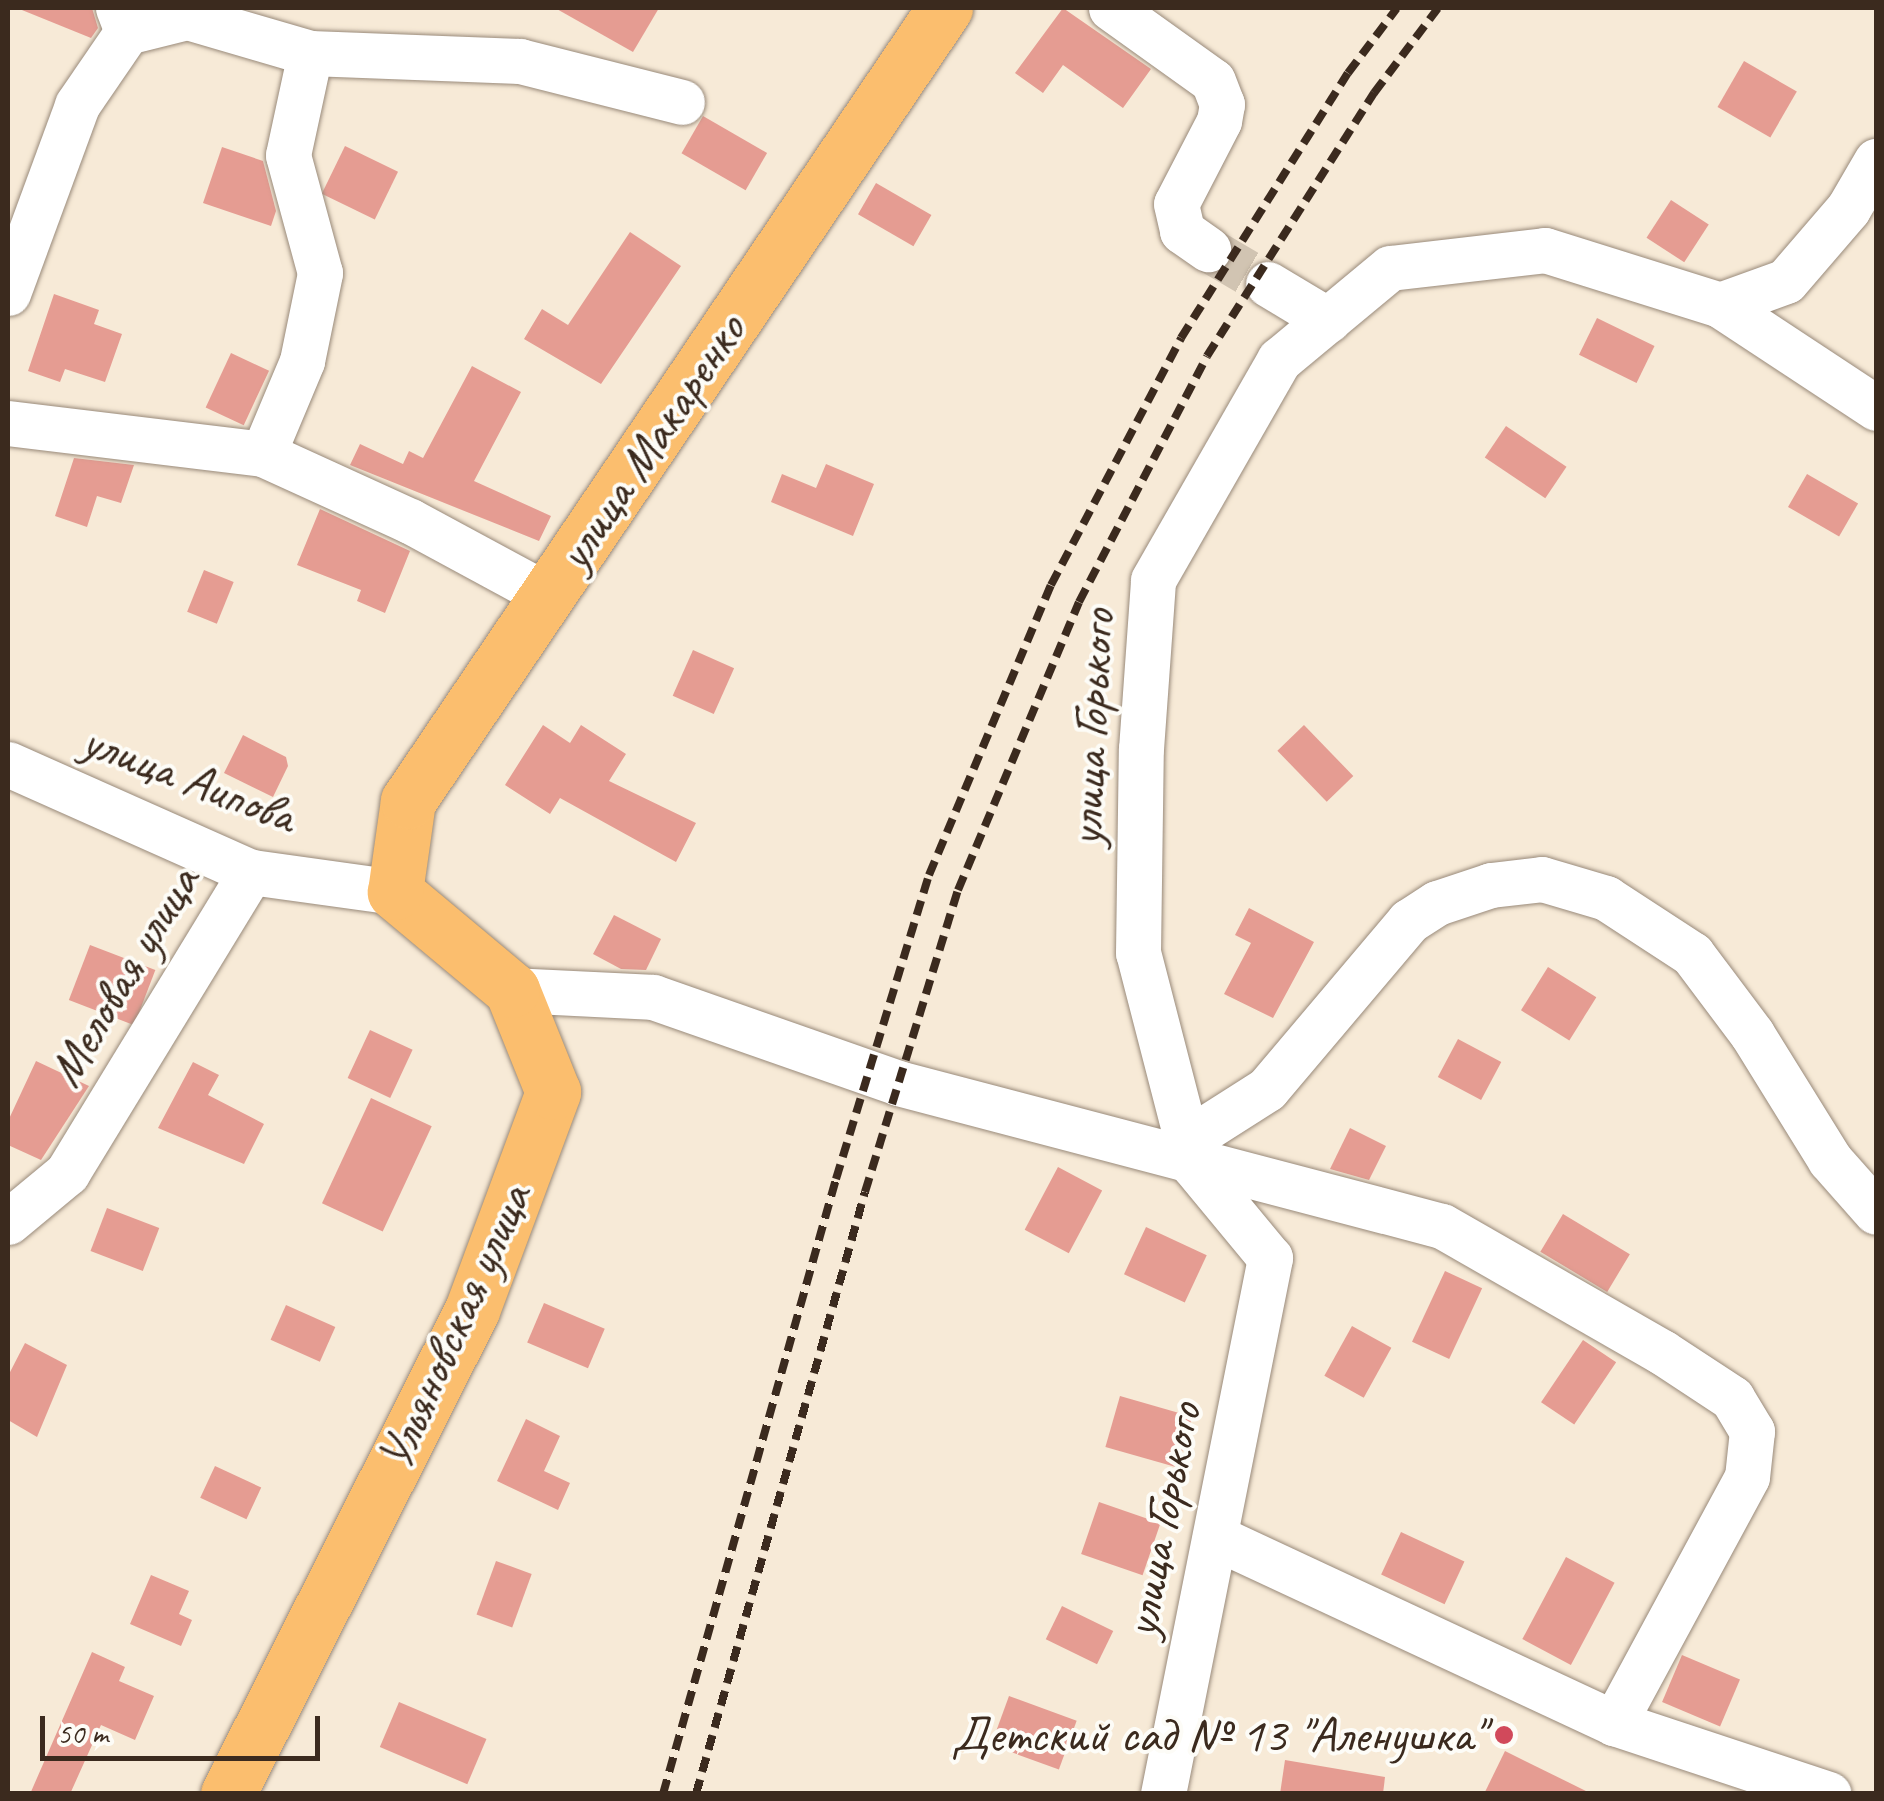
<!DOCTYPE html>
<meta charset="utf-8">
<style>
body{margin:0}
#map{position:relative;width:1884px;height:1801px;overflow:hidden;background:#f7ead7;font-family:Caveat,sans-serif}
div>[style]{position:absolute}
.building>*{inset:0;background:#e59c92;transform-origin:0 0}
.minor-tunnel>*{height:45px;margin-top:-22.5px;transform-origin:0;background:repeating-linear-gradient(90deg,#d1c4b2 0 45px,transparent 0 67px)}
.roads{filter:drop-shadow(0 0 2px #998a7a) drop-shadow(0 0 2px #998a7a)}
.minor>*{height:45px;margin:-22.5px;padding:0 22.5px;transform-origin:22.5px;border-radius:22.5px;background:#fff}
.major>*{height:55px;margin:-27.5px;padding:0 27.5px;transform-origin:27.5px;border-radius:27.5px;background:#fbbe6e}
.rail>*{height:8px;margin-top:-4px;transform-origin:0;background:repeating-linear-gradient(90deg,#3b2a1e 0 15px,transparent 0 23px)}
.dots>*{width:28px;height:28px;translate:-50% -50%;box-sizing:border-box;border:5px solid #fdfcf7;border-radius:50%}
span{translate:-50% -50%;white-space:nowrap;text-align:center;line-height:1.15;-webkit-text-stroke:8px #fdfcf7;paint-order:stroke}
.street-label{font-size:50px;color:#3b2a1e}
.poi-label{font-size:50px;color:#3b2a1e}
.right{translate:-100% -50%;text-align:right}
.frame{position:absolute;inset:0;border:10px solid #3b2a1e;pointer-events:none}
.scale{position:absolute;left:40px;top:1716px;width:280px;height:45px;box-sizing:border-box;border:5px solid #3b2a1e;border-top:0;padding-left:12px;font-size:30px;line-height:35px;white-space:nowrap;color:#3b2a1e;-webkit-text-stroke:8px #fdfcf7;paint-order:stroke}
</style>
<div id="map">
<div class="building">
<i style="clip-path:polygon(17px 8px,92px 8px,98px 28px,91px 38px)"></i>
<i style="clip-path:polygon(555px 8px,659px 8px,633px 52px)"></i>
<i style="clip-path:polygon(1063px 8px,1151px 69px,1123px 108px,1063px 65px,1043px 93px,1015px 73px)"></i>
<i style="left:1744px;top:61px;width:61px;height:53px;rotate:30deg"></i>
<i style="left:703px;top:116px;width:74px;height:43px;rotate:30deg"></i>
<i style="left:345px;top:146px;width:59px;height:53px;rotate:26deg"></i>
<i style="clip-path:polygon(222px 147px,263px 161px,276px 211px,271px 226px,203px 203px)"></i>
<i style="left:876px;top:183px;width:64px;height:36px;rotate:30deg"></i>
<i style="left:1671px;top:200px;width:45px;height:45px;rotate:33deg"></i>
<i style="clip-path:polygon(630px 232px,681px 266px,601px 384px,524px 339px,542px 309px,568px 325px)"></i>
<i style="clip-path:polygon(54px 294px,99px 310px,94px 324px,122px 334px,105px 382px,65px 369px,60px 382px,28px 371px)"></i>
<i style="left:1597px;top:318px;width:64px;height:41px;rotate:26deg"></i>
<i style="left:231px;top:353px;width:42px;height:60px;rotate:25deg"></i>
<i style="clip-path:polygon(472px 366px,521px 392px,474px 481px,551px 516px,539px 541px,350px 465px,360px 444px,403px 464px,409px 451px,423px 458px)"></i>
<i style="left:1506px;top:426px;width:73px;height:38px;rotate:34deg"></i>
<i style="clip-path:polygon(74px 458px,134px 465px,121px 503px,97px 496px,87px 527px,55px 516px)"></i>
<i style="clip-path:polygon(826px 464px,874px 484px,853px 536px,771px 502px,782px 474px,816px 488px)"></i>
<i style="left:1807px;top:474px;width:59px;height:38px;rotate:30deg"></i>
<i style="clip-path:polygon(320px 509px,410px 551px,385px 613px,357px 601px,361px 590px,297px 565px)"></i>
<i style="left:204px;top:570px;width:32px;height:45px;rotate:22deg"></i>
<i style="left:693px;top:650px;width:45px;height:50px;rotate:24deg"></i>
<i style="clip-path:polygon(543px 725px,570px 743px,581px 725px,626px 754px,609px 781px,696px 823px,676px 862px,560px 798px,550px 814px,505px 785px)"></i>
<i style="left:1304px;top:725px;width:71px;height:37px;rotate:46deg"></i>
<i style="clip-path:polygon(243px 735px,286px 757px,288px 766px,273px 797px,224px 773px)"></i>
<i style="clip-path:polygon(1249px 908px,1314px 942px,1273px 1018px,1224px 994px,1251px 943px,1235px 935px)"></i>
<i style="clip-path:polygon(614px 915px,661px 939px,646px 970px,621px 969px,593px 954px)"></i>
<i style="left:90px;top:945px;width:70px;height:59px;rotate:21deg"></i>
<i style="left:1548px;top:967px;width:57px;height:51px;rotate:32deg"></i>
<i style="left:370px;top:1030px;width:47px;height:53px;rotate:25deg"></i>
<i style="left:1458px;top:1039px;width:49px;height:43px;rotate:28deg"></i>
<i style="clip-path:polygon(36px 1061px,89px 1086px,41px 1160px,8px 1145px,8px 1121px)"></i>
<i style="clip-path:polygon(193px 1062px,219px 1075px,208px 1095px,264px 1124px,244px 1164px,158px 1128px)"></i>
<i style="left:371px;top:1098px;width:67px;height:116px;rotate:25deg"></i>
<i style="clip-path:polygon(1350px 1128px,1386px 1146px,1369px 1180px,1330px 1169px)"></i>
<i style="left:1058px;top:1167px;width:50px;height:71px;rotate:28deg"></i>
<i style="left:107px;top:1208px;width:56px;height:46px;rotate:21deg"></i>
<i style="left:1563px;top:1214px;width:78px;height:44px;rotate:31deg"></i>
<i style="left:1146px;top:1227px;width:67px;height:52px;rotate:25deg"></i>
<i style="left:1445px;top:1271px;width:41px;height:78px;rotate:25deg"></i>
<i style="left:544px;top:1303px;width:66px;height:43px;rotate:23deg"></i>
<i style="left:286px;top:1305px;width:54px;height:38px;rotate:24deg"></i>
<i style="left:1352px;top:1326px;width:45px;height:57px;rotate:29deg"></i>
<i style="left:1583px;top:1340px;width:40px;height:75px;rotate:34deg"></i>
<i style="clip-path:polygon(25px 1343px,67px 1365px,37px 1437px,8px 1420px,8px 1376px)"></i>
<i style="left:1120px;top:1396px;width:75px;height:53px;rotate:16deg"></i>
<i style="clip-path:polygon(526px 1419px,560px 1436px,544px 1471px,570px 1483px,558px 1510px,497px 1481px)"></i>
<i style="left:215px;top:1466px;width:51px;height:35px;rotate:25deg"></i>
<i style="left:1099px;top:1502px;width:65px;height:55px;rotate:19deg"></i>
<i style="left:1401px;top:1532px;width:70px;height:47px;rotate:25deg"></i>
<i style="left:1566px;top:1557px;width:55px;height:93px;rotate:28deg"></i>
<i style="left:496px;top:1561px;width:38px;height:57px;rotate:20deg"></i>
<i style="clip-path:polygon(151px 1575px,189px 1591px,179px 1614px,192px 1620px,181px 1646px,130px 1624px)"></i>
<i style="left:1062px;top:1606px;width:57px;height:37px;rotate:26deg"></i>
<i style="clip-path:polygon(92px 1652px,125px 1667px,119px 1681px,154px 1696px,135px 1740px,101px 1725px,70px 1794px,30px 1794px)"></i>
<i style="left:1682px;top:1655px;width:63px;height:51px;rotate:23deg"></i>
<i style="left:1009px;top:1696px;width:72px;height:52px;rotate:20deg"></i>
<i style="left:399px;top:1702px;width:95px;height:49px;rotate:23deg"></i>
<i style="clip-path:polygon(1505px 1751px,1592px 1794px,1484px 1794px)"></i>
<i style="clip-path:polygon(1285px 1760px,1385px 1777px,1383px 1794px,1280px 1794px)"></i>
</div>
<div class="minor-tunnel">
<i style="left:1208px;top:249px;width:69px;rotate:30.3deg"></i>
</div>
<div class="roads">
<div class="minor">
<i style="left:118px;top:8px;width:26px;rotate:69deg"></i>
<i style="left:127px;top:32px;width:62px;rotate:-14deg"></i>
<i style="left:187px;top:17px;width:128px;rotate:16.3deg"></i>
<i style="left:310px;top:53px;width:210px;rotate:2.2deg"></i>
<i style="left:520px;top:61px;width:167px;rotate:14.2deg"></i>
<i style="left:1111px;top:8px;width:125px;rotate:35.6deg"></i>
<i style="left:1213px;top:81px;width:25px;rotate:69deg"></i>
<i style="left:1222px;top:104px;width:17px;rotate:100deg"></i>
<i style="left:1219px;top:121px;width:93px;rotate:117.4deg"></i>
<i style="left:1176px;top:204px;width:28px;rotate:77deg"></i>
<i style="left:1182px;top:231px;width:32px;rotate:35deg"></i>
<i style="left:1268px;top:284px;width:70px;rotate:31deg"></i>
<i style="left:8px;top:293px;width:200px;rotate:-69.8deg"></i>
<i style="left:77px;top:105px;width:88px;rotate:-55.6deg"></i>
<i style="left:1720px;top:305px;width:187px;rotate:33.4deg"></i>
<i style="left:8px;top:423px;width:257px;rotate:6.9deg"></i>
<i style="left:263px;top:454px;width:162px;rotate:24.5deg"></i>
<i style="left:410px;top:521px;width:156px;rotate:28.4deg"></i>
<i style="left:263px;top:454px;width:101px;rotate:-67.2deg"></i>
<i style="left:302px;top:361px;width:90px;rotate:-78.4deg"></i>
<i style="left:320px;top:273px;width:122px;rotate:-105.2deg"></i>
<i style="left:288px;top:155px;width:104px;rotate:-77.8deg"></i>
<i style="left:8px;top:764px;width:266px;rotate:24deg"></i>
<i style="left:251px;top:872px;width:145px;rotate:7.9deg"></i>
<i style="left:512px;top:990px;width:141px;rotate:2.8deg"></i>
<i style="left:653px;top:997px;width:260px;rotate:19.3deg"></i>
<i style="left:898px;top:1083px;width:562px;rotate:14.73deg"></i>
<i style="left:1442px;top:1226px;width:254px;rotate:29.8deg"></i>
<i style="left:1662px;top:1352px;width:84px;rotate:33.3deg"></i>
<i style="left:1732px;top:1398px;width:39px;rotate:59deg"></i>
<i style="left:1752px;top:1431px;width:46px;rotate:96.2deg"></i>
<i style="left:1747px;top:1477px;width:280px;rotate:118.4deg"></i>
<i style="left:1187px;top:1140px;width:95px;rotate:-32.5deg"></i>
<i style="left:1267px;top:1089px;width:220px;rotate:-49.8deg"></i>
<i style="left:1409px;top:921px;width:33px;rotate:-33deg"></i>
<i style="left:1437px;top:903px;width:57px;rotate:-18.4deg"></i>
<i style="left:1491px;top:885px;width:51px;rotate:-6.7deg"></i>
<i style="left:1542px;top:879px;width:67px;rotate:16.5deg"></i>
<i style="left:1606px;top:898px;width:103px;rotate:33.1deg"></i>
<i style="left:1692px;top:954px;width:100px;rotate:53.1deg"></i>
<i style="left:1752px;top:1034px;width:148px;rotate:58.2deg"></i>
<i style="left:1830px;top:1160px;width:69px;rotate:48.5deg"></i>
<i style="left:8px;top:1222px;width:77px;rotate:-39.7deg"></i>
<i style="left:67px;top:1173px;width:353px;rotate:-58.6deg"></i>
<i style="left:1215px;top:1537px;width:440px;rotate:25deg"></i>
<i style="left:1614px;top:1723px;width:226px;rotate:18.3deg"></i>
<i style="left:1163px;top:1794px;width:547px;rotate:-78.71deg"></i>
<i style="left:1270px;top:1258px;width:121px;rotate:-129.6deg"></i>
<i style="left:1193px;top:1165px;width:219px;rotate:-104.5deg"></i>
<i style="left:1138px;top:953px;width:204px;rotate:-89.2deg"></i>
<i style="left:1141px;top:749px;width:169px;rotate:-85.9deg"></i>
<i style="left:1153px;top:580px;width:254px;rotate:-60.2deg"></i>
<i style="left:1279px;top:360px;width:144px;rotate:-39.7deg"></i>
<i style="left:1390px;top:268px;width:156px;rotate:-6.6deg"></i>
<i style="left:1545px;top:250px;width:183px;rotate:17.4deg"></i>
<i style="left:1720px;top:305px;width:70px;rotate:-20deg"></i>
<i style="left:1786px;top:281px;width:95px;rotate:-49.3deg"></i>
<i style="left:1848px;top:209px;width:56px;rotate:-59.7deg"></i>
</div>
<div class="major">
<i style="left:228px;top:1794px;width:542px;rotate:-63.25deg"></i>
<i style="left:472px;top:1310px;width:233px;rotate:-69.6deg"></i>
<i style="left:553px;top:1092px;width:110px;rotate:-111.9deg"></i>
<i style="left:512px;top:990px;width:153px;rotate:-140.1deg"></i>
<i style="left:395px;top:892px;width:92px;rotate:-81.9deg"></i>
<i style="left:408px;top:801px;width:958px;rotate:-55.9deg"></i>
</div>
</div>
<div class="rail">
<i style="left:663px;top:1794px;width:639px;rotate:-74.29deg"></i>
<i style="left:836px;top:1179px;width:318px;rotate:-73deg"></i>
<i style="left:929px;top:875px;width:315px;rotate:-67.2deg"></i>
<i style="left:1051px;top:585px;width:279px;rotate:-62.2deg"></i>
<i style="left:1181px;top:338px;width:313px;rotate:-57.8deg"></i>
<i style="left:1348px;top:73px;width:81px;rotate:-53deg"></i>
<i style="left:696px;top:1794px;width:625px;rotate:-74.32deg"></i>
<i style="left:865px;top:1192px;width:316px;rotate:-72.9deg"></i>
<i style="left:958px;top:890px;width:312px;rotate:-67.2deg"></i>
<i style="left:1079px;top:602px;width:277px;rotate:-62.5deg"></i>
<i style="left:1207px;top:356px;width:312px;rotate:-57.6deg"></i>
<i style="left:1374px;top:93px;width:106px;rotate:-53deg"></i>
</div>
<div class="dots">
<i style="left:1504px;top:1735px;background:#d1495b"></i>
</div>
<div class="street-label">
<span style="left:651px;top:442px;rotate:-56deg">улица Макаренко</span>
<span style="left:1091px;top:728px;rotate:-87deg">улица Горького</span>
<span style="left:189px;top:778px;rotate:21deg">улица Аипова</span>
<span style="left:123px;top:976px;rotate:-59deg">Меловая улица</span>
<span style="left:454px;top:1327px;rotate:-66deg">Ульяновская улица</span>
<span style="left:1162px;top:1520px;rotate:-79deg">улица Горького</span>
</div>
<div class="poi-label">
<span class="right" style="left:1484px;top:1735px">Детский сад № 13 "Аленушка"</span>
</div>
<div class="frame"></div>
<div class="scale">50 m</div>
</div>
